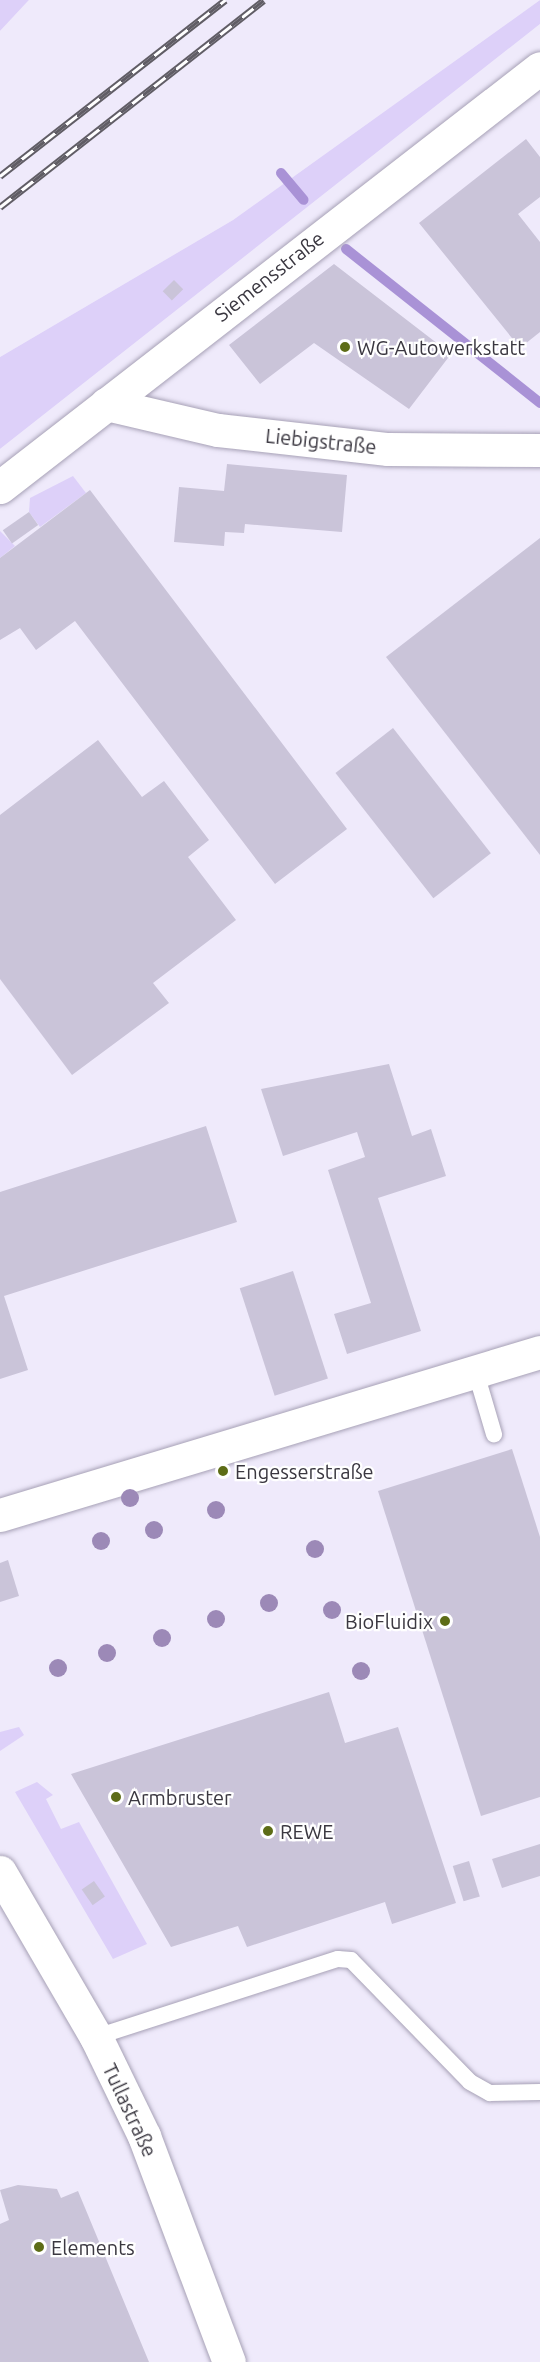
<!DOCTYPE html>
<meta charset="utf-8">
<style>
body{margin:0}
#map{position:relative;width:540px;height:2362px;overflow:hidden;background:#f9f8fc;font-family:Ubuntu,sans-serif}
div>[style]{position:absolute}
.built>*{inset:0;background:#efeafb}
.green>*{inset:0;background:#ddd0f9}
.stream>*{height:10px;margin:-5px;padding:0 5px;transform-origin:5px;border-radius:5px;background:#a992d6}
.building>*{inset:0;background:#cac4d9;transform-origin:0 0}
.roads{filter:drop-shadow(0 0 2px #a7a1b6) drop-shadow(0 0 2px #a7a1b6)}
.service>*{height:16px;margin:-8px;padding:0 8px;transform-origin:8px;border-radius:8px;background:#fff}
.minor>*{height:33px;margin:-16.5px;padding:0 16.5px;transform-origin:16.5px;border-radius:16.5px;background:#fff}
.tertiary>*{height:33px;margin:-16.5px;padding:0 16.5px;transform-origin:16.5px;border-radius:16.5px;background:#fff}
.rail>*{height:7px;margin-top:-3.5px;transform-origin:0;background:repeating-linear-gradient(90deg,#fff 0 14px,#605d65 0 28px);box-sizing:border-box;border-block:2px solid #605d65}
.trees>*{width:18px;height:18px;margin:-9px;border-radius:50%;background:#9c89b7}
.dots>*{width:16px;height:16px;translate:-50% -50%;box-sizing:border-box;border:3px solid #fff;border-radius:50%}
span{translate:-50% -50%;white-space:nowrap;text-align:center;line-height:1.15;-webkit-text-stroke:4.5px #fff;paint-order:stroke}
.street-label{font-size:20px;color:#3a3740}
.poi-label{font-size:20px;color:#3a3740}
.left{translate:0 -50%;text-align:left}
.right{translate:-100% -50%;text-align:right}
</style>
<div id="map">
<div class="built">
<i style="clip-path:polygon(29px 0,540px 0,233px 220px,0 357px,0 31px)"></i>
<i style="clip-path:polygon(540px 24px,540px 2362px,0 2362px,0 449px)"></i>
</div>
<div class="green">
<i style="clip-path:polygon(0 0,29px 0,0 31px)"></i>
<i style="clip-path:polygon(540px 0,540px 24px,0 449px,0 357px,233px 220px)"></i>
<i style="clip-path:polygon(73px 476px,86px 493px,40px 527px,29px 512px,30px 498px)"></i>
<i style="clip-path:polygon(0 531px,15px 546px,0 558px)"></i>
<i style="clip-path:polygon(19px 1727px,24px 1735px,0 1751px,0 1732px)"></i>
<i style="clip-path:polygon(37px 1782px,53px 1795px,46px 1799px,61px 1829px,79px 1822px,147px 1944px,113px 1959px,15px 1792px)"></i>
</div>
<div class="stream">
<i style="left:281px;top:173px;width:35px;rotate:50deg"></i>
<i style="left:346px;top:249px;width:248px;rotate:38.4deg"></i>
</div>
<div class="building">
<i style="clip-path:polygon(526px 139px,540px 157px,540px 197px,518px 214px,540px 242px,540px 332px,520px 348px,419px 223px)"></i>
<i style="clip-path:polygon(334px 264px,451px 354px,409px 409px,314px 343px,260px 384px,229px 345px)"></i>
<i style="left:174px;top:280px;width:13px;height:16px;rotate:45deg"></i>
<i style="clip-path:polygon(227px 464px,347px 475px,342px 532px,245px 524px,244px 533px,225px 532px,224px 546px,174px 542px,179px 487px,224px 491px)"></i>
<i style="clip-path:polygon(90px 490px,347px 829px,275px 884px,75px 621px,36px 650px,20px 628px,0 640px,0 558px)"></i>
<i style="left:29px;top:512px;width:16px;height:32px;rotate:55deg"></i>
<i style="clip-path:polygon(540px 538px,540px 855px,386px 657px)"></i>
<i style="left:393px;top:728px;width:159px;height:73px;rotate:52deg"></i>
<i style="clip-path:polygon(98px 740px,142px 797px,164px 781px,209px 840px,188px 857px,236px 920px,153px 983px,169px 1003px,72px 1075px,0 979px,0 815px)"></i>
<i style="clip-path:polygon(389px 1064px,412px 1136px,431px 1129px,446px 1176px,378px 1198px,421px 1331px,347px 1354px,334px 1314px,371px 1303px,328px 1170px,365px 1157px,357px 1132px,283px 1156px,261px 1089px)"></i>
<i style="clip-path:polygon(206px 1126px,237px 1222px,4px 1296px,28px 1370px,0 1379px,0 1192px)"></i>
<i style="left:293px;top:1271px;width:113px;height:56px;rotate:72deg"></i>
<i style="clip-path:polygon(512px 1449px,540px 1537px,540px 1797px,481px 1816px,378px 1491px)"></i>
<i style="clip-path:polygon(8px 1560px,19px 1596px,0 1602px,0 1563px)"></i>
<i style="clip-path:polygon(329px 1692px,345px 1743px,398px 1727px,456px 1903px,392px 1924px,385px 1902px,247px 1947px,238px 1926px,171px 1947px,71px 1774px)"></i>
<i style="clip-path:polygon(540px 1844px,540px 1876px,502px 1888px,492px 1859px)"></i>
<i style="left:469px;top:1861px;width:37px;height:17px;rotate:73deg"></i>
<i style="left:94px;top:1881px;width:19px;height:15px;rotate:55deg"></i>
<i style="clip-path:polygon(18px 2185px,57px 2189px,61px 2198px,78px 2191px,149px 2362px,0 2362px,0 2224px,9px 2220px,0 2190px)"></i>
</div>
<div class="roads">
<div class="service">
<i style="left:476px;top:1373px;width:64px;rotate:73.6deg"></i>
<i style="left:96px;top:2037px;width:254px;rotate:-17.9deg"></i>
<i style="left:338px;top:1959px;width:13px;rotate:4deg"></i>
<i style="left:351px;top:1960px;width:170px;rotate:45.7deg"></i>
<i style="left:470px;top:2082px;width:23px;rotate:29deg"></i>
<i style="left:490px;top:2093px;width:50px;rotate:-1.1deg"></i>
</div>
<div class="minor">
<i style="left:106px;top:404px;width:115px;rotate:13.1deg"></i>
<i style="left:218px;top:430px;width:171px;rotate:6.4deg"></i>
<i style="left:388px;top:449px;width:152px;rotate:0.4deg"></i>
<i style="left:0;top:487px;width:683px;rotate:-37.81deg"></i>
</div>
<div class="tertiary">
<i style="left:0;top:1515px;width:564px;rotate:-16.8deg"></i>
<i style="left:0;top:1872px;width:191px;rotate:59.8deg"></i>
<i style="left:96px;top:2037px;width:110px;rotate:64.1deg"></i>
<i style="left:144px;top:2136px;width:241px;rotate:69.4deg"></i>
</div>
</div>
<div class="rail">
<i style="left:0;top:176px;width:286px;rotate:-38deg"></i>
<i style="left:0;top:207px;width:335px;rotate:-38.1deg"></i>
</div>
<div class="trees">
<i style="left:130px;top:1498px"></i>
<i style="left:216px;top:1510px"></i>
<i style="left:154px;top:1530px"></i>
<i style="left:101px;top:1541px"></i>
<i style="left:315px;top:1549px"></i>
<i style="left:269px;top:1603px"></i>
<i style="left:332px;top:1610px"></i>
<i style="left:216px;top:1619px"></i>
<i style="left:162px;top:1638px"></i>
<i style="left:107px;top:1653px"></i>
<i style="left:58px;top:1668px"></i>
<i style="left:361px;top:1671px"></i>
</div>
<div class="dots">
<i style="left:345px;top:347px;background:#5d6c17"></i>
<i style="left:223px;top:1471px;background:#5d6c17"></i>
<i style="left:445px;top:1621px;background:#5d6c17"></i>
<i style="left:116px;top:1797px;background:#5d6c17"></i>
<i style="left:268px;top:1831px;background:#5d6c17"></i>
<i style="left:39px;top:2247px;background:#5d6c17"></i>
</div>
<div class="street-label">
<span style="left:269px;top:276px;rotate:-38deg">Siemensstraße</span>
<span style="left:321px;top:441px;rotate:6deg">Liebigstraße</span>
<span style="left:130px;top:2110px;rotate:65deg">Tullastraße</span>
</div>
<div class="poi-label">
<span class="left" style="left:357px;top:347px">WG-Autowerkstatt</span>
<span class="left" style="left:235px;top:1471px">Engesserstraße</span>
<span class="right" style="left:433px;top:1621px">BioFluidix</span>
<span class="left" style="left:128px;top:1797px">Armbruster</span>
<span class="left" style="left:280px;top:1831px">REWE</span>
<span class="left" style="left:51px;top:2247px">Elements</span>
</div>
</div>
